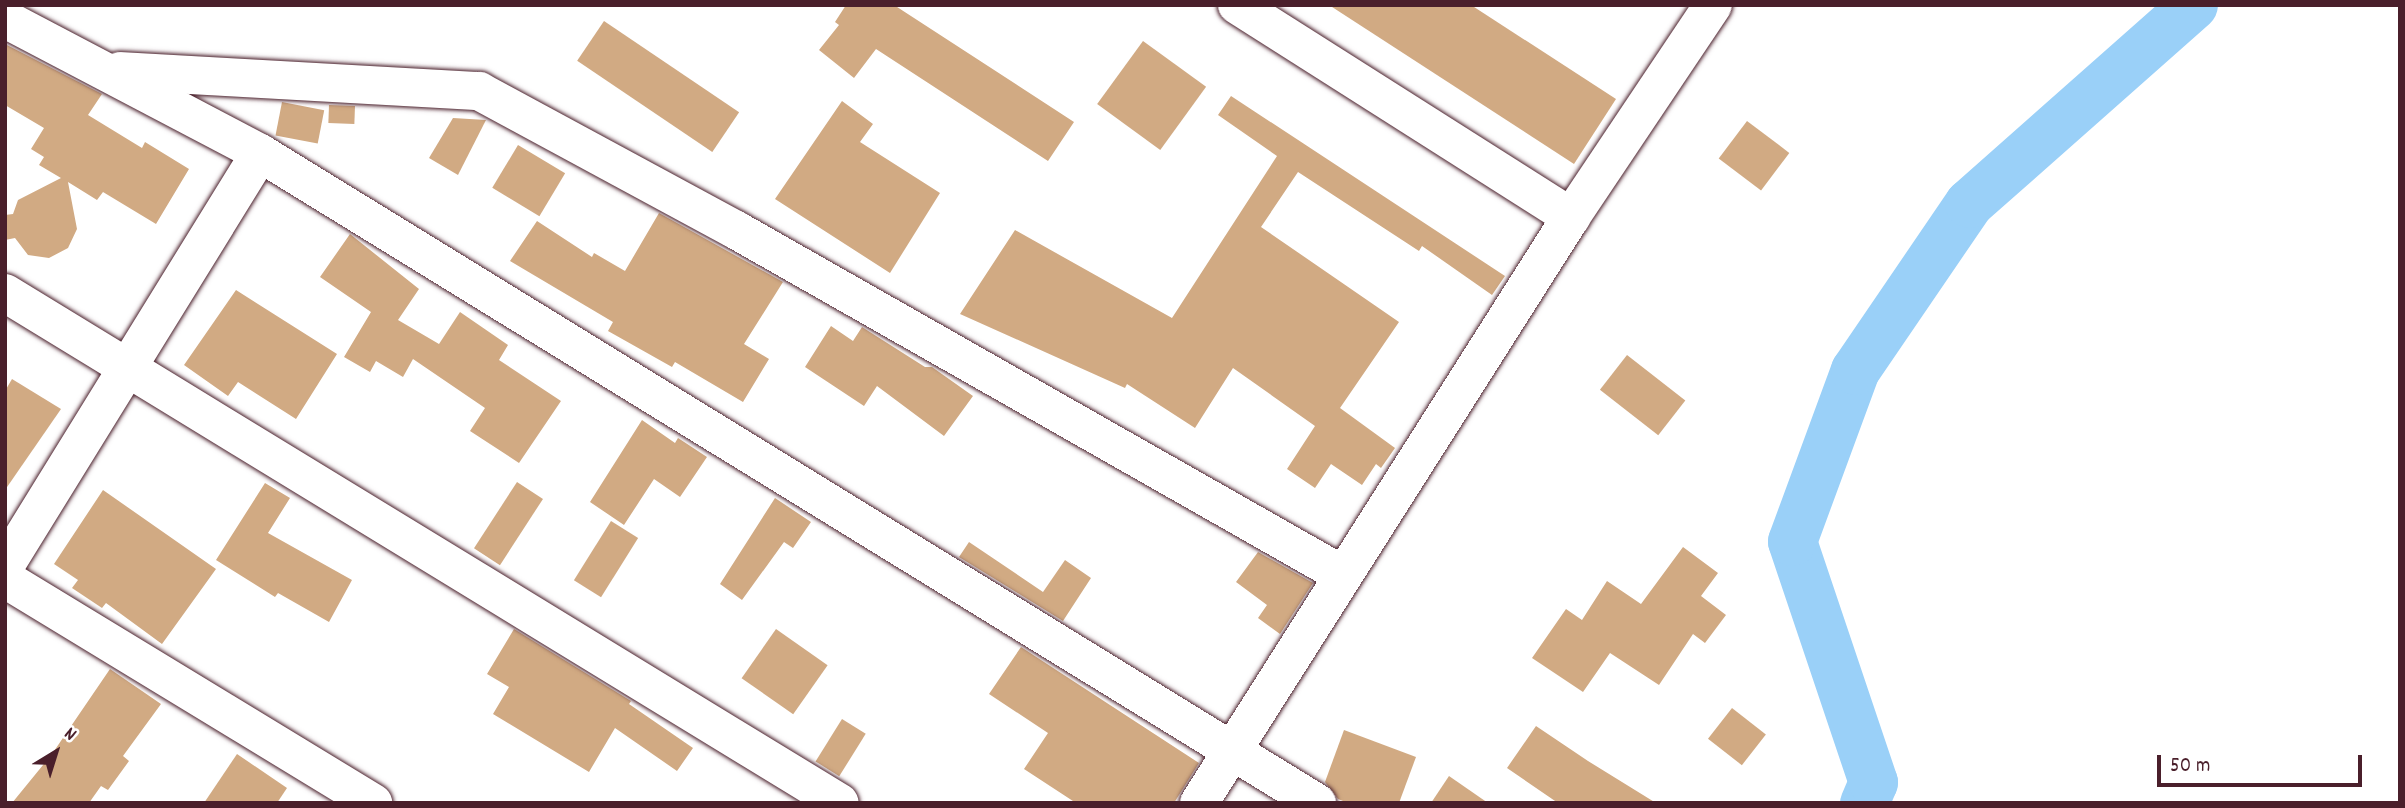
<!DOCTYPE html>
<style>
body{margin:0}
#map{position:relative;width:2405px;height:808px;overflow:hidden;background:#fff;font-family:Dekko,sans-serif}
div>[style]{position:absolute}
.river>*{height:49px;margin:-24.5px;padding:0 24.5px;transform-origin:24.5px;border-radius:24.5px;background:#9ad0f8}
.building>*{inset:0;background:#d1aa83;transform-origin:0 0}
.roads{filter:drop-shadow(0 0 2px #4a1f2b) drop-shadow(0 0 2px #4a1f2b)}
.minor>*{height:38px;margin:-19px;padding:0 19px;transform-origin:19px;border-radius:19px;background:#fff}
span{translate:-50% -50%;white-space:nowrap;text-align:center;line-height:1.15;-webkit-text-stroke:7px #fff;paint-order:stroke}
.frame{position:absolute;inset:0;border:7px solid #4a1f2b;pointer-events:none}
.north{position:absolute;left:21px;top:717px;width:70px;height:70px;-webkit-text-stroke:5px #fff;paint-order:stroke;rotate:38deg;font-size:19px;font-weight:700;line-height:28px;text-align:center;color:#4a1f2b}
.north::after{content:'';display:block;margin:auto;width:24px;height:32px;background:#4a1f2b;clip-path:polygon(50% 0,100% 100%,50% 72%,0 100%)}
.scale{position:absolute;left:2157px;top:755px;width:205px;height:32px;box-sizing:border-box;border:4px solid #4a1f2b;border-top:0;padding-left:9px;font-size:21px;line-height:24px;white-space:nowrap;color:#4a1f2b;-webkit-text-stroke:5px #fff;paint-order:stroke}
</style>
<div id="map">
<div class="river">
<i style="left:1864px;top:803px;width:23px;rotate:-67deg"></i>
<i style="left:1873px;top:782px;width:254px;rotate:-108.6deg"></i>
<i style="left:1792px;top:541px;width:182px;rotate:-69.8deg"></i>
<i style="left:1855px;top:370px;width:202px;rotate:-55.7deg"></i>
<i style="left:1969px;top:203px;width:299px;rotate:-41.5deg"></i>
</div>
<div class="building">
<i style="clip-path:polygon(846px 5px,894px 5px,1074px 122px,1048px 161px,876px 49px,854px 78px,819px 50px,839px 25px,835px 22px)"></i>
<i style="clip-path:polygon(1329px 5px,1471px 5px,1616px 99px,1574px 164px)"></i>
<i style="left:604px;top:21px;width:163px;height:48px;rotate:34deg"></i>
<i style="left:1143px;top:41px;width:78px;height:78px;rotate:36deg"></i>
<i style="clip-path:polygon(5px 44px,102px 94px,88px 115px,142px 148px,145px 142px,189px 169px,156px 224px,103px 192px,97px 200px,68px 182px,77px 229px,68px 248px,49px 258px,28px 255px,15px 238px,5px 240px,5px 215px,13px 214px,18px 200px,61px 178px,39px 165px,44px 157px,31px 149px,44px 128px,5px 105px)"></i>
<i style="clip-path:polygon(1231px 96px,1505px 276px,1492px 295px,1422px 246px,1419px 251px,1298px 172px,1261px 227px,1399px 322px,1340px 408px,1395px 448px,1381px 468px,1376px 464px,1362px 485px,1331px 464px,1315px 488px,1287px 469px,1315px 426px,1233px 368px,1195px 428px,1127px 384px,1125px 388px,960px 314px,1015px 230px,1172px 318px,1277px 156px,1218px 115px)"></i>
<i style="clip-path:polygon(842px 101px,873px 124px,860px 142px,940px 193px,890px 273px,775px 199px)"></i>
<i style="left:282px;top:102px;width:43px;height:34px;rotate:11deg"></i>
<i style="left:329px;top:105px;width:26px;height:18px;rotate:2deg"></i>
<i style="clip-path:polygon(453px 118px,486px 120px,458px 175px,429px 158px)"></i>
<i style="left:1747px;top:121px;width:53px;height:47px;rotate:37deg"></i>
<i style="left:518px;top:145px;width:55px;height:50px;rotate:31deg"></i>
<i style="clip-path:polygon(659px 213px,783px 282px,744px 344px,769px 359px,743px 402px,675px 362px,672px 367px,608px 331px,613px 322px,510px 261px,537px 221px,592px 257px,594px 253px,625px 271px)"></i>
<i style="clip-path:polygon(350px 234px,419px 289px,398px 320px,439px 344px,460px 312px,508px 345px,499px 360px,561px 401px,519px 463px,470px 431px,485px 408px,413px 359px,403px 377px,376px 361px,370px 372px,344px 357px,371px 312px,320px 277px)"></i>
<i style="clip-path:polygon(236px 290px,337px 354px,296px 419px,238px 382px,228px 396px,184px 365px)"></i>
<i style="clip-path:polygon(831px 326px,853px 341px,862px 327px,925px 367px,932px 367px,973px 396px,944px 436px,877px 386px,864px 406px,805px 367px)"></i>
<i style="left:1627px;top:355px;width:74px;height:44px;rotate:38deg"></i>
<i style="clip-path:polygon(12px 379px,61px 409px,5px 490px,5px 391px)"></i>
<i style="clip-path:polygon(642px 420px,675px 443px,678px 438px,707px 457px,680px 497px,654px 479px,624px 525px,590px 502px)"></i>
<i style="left:517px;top:482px;width:31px;height:79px;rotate:33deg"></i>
<i style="clip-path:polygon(265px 483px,290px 498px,268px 533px,352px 580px,329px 622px,278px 593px,275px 597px,216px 560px)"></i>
<i style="clip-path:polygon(103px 490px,216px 569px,162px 644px,106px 603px,102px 608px,72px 588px,78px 580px,54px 564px)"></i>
<i style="clip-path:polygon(775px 498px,811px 522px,793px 548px,784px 542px,742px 600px,720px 584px)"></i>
<i style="left:611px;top:521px;width:32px;height:70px;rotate:32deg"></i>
<i style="clip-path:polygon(969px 542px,1043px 592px,1065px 560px,1091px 578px,1063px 621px,959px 557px)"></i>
<i style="clip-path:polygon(1683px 547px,1718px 573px,1701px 596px,1726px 615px,1705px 643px,1693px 634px,1659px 685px,1610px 653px,1583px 692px,1532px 658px,1566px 609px,1582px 620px,1607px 581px,1641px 604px)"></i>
<i style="clip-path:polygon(1258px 552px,1313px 583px,1280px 634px,1258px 618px,1267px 605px,1236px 582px)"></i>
<i style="clip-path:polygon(514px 629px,631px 701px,629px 704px,693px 748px,677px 771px,615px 728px,589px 772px,493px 714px,509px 687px,487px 674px)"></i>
<i style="left:776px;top:629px;width:63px;height:60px;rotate:35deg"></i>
<i style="clip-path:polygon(1021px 647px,1199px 763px,1174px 803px,1076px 803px,1024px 769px,1048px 733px,989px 694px)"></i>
<i style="clip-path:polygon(110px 669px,161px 704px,123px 756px,129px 761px,108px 790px,101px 786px,89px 803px,12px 803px,52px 754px)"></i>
<i style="left:1732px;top:708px;width:43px;height:39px;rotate:38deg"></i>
<i style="left:842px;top:719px;width:28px;height:50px;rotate:32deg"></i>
<i style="clip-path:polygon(1536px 726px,1588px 761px,1656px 803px,1558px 803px,1507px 768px)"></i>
<i style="clip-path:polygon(1344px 730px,1416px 757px,1399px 803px,1348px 803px,1338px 799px,1325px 782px)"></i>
<i style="clip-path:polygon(237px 754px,287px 788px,277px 803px,204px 803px)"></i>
<i style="clip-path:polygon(1449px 776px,1488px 803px,1431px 803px)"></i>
</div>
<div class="roads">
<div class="minor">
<i style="left:1237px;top:5px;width:396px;rotate:32.4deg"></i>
<i style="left:5px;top:19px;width:288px;rotate:27.7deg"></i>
<i style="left:260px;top:153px;width:1241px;rotate:31.59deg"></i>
<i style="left:120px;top:71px;width:360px;rotate:3.2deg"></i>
<i style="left:479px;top:91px;width:292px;rotate:28.4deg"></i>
<i style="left:736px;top:230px;width:698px;rotate:29.61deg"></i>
<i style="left:5px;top:293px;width:978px;rotate:31.42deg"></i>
<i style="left:5px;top:566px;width:485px;rotate:-58.3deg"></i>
<i style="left:5px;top:579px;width:431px;rotate:31.3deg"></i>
<i style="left:1199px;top:803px;width:694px;rotate:-57.59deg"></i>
<i style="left:1571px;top:217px;width:255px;rotate:-56.2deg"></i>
</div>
</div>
<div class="frame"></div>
<div class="north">N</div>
<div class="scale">50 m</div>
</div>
